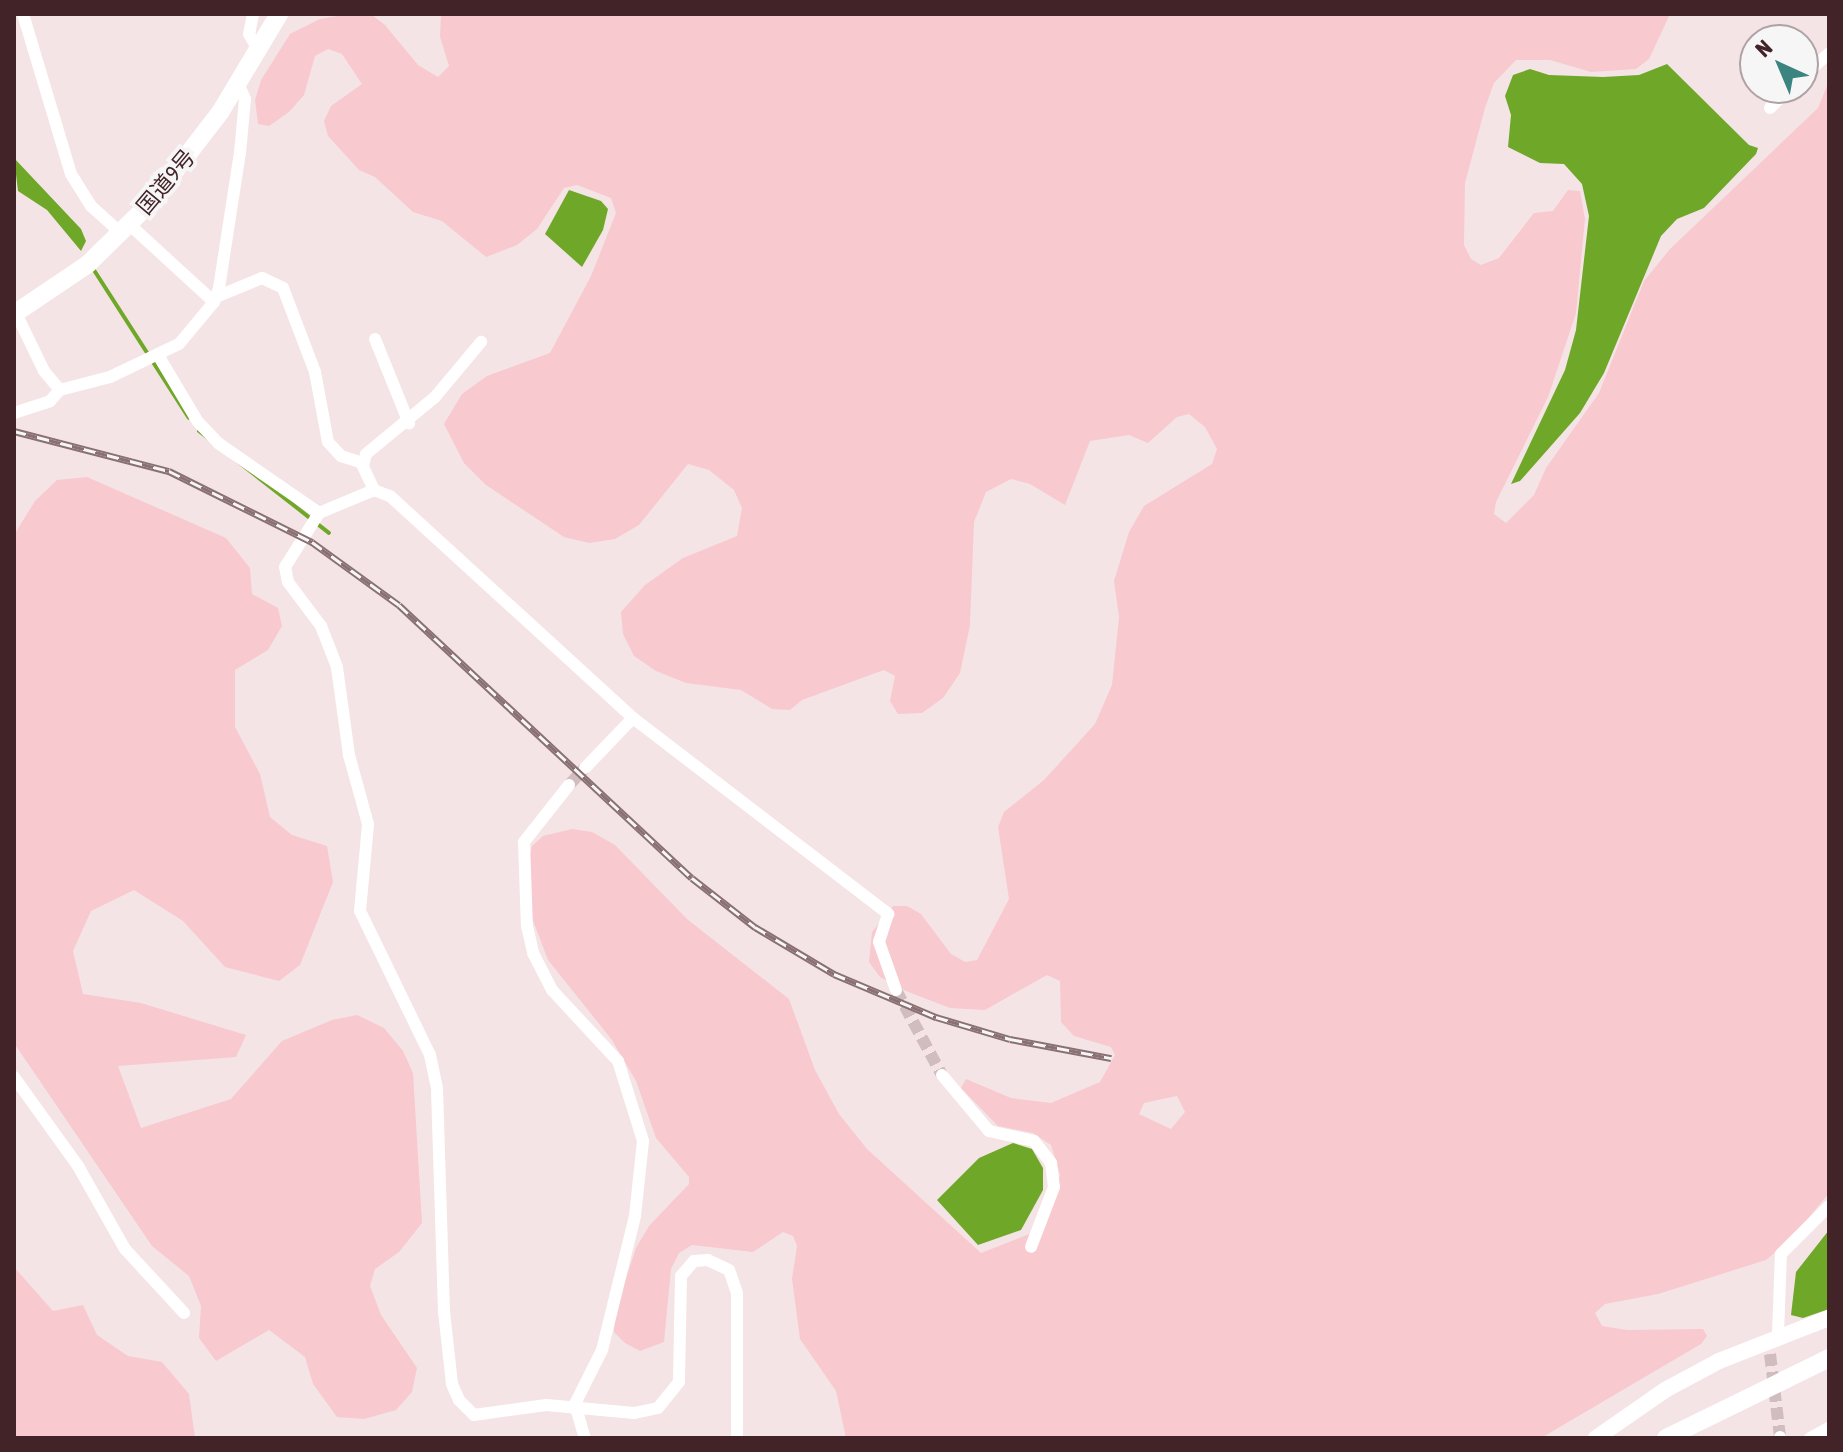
<!DOCTYPE html>
<meta charset="utf-8">
<style>
body{margin:0}
#map{position:relative;width:1843px;height:1452px;overflow:hidden;background:#f5e4e6;font-family:"Asap Condensed","Noto Sans JP",sans-serif}
div>[style]{position:absolute}
.green>*{inset:0;background:#f8c9ce}
.water>*{inset:0;background:#6fa728}
.stream>*{height:4px;margin:-2px;padding:0 2px;transform-origin:2px;border-radius:2px;background:#6fa728}
.minor-tunnel>*{height:12px;margin-top:-6px;transform-origin:0;background:repeating-linear-gradient(90deg,#d1bdc0 0 12px,transparent 0 18px)}
.minor>*{height:12px;margin:-6px;padding:0 6px;transform-origin:6px;border-radius:6px;background:#fff}
.major>*{height:16px;margin:-8px;padding:0 8px;transform-origin:8px;border-radius:8px;background:#fff}
.highway>*{height:18px;margin:-9px;padding:0 9px;transform-origin:9px;border-radius:9px;background:#fff}
.rail>*{height:7px;margin-top:-3.5px;transform-origin:0;background:repeating-linear-gradient(90deg,#f6f6f6 0 12px,#897073 0 24px);box-sizing:border-box;border-block:2px solid #897073}
span{translate:-50% -50%;white-space:nowrap;text-align:center;line-height:1.15;-webkit-text-stroke:8px #f6f6f6;paint-order:stroke}
.street-label{font-size:22px;color:#422328}
.frame{position:absolute;inset:0;border:16px solid #422328;pointer-events:none}
.north{position:absolute;left:1739px;top:24px;width:80px;height:80px;box-sizing:border-box;background:#f6f6f6;border:2px solid #aea2a4;border-radius:50%;rotate:316deg;font-size:22px;font-weight:700;line-height:32px;text-align:center;color:#422328}
.north::after{content:'';display:block;margin:auto;width:28px;height:36px;background:#3c8480;clip-path:polygon(50% 0,100% 100%,50% 72%,0 100%)}
</style>
<div id="map">
<div class="green">
<i style="clip-path:polygon(evenodd,349px 14px,372px 15px,385px 25px,418px 65px,438px 77px,449px 66px,440px 37px,441px 14px,1670px 14px,1649px 59px,1636px 69px,1591px 72px,1550px 60px,1516px 60px,1494px 83px,1485px 108px,1465px 183px,1464px 245px,1471px 259px,1481px 265px,1499px 258px,1534px 213px,1553px 211px,1568px 190px,1580px 191px,1585px 219px,1576px 313px,1548px 397px,1496px 502px,1494px 514px,1506px 523px,1534px 495px,1546px 468px,1599px 393px,1644px 281px,1670px 249px,1818px 108px,1829px 81px,1829px 1193px,1792px 1238px,1766px 1260px,1658px 1294px,1605px 1304px,1595px 1313px,1602px 1326px,1627px 1330px,1703px 1329px,1707px 1336px,1701px 1344px,1541px 1438px,846px 1438px,836px 1391px,800px 1339px,792px 1279px,797px 1246px,793px 1236px,783px 1232px,753px 1252px,692px 1245px,679px 1253px,671px 1269px,664px 1342px,640px 1351px,625px 1343px,614px 1332px,615px 1312px,636px 1248px,649px 1226px,689px 1184px,689px 1177px,656px 1138px,636px 1081px,612px 1040px,548px 960px,532px 918px,526px 872px,532px 846px,543px 836px,572px 829px,592px 832px,615px 845px,687px 919px,789px 999px,815px 1070px,839px 1114px,867px 1149px,981px 1253px,1045px 1228px,1060px 1175px,1051px 1145px,1033px 1133px,998px 1126px,961px 1088px,966px 1079px,1011px 1098px,1051px 1103px,1100px 1082px,1115px 1055px,1111px 1047px,1074px 1036px,1061px 1022px,1060px 981px,1047px 975px,985px 1010px,950px 1008px,906px 991px,880px 977px,869px 962px,872px 932px,893px 906px,907px 906px,921px 914px,951px 954px,965px 962px,977px 960px,1009px 899px,998px 827px,1004px 812px,1044px 780px,1095px 724px,1112px 685px,1119px 617px,1114px 581px,1129px 532px,1144px 506px,1212px 464px,1217px 449px,1205px 427px,1189px 414px,1177px 417px,1148px 443px,1129px 435px,1090px 441px,1065px 505px,1030px 484px,1011px 479px,986px 492px,974px 522px,970px 625px,960px 673px,943px 698px,922px 713px,898px 714px,890px 701px,895px 676px,884px 670px,802px 700px,790px 710px,772px 709px,741px 690px,686px 683px,656px 671px,634px 656px,623px 634px,621px 612px,645px 585px,683px 558px,737px 536px,742px 508px,734px 490px,709px 470px,688px 464px,639px 525px,615px 539px,589px 543px,564px 537px,486px 485px,464px 463px,444px 424px,462px 394px,487px 376px,550px 353px,591px 276px,616px 213px,611px 198px,577px 185px,564px 188px,537px 229px,517px 245px,486px 257px,442px 221px,413px 212px,375px 177px,359px 170px,328px 136px,324px 121px,331px 106px,362px 84px,342px 54px,328px 49px,315px 56px,304px 95px,289px 112px,269px 126px,258px 124px,255px 100px,261px 80px,290px 34px,320px 19px,349px 14px,1177px 1096px,1185px 1112px,1171px 1129px,1139px 1114px,1144px 1103px,1177px 1096px)"></i>
<i style="clip-path:polygon(87px 477px,226px 538px,250px 568px,252px 594px,278px 608px,282px 626px,268px 650px,235px 670px,235px 727px,260px 774px,270px 817px,292px 835px,327px 846px,333px 882px,300px 965px,279px 981px,225px 967px,183px 921px,134px 890px,91px 911px,73px 951px,83px 994px,141px 1003px,246px 1035px,236px 1057px,118px 1066px,141px 1128px,231px 1099px,282px 1041px,332px 1020px,357px 1015px,384px 1028px,403px 1051px,413px 1073px,422px 1223px,399px 1252px,375px 1269px,370px 1286px,381px 1315px,417px 1368px,412px 1392px,396px 1410px,364px 1419px,337px 1417px,313px 1384px,305px 1357px,269px 1330px,216px 1361px,199px 1338px,201px 1306px,189px 1276px,152px 1246px,14px 1043px,14px 535px,35px 501px,57px 480px)"></i>
<i style="clip-path:polygon(14px 1267px,53px 1311px,83px 1305px,97px 1335px,128px 1356px,162px 1362px,189px 1394px,195px 1438px,14px 1438px)"></i>
</div>
<div class="water">
<i style="clip-path:polygon(1667px 64px,1749px 145px,1758px 148px,1756px 154px,1704px 208px,1677px 219px,1661px 236px,1604px 373px,1580px 413px,1520px 481px,1511px 484px,1565px 370px,1576px 330px,1589px 216px,1582px 184px,1564px 164px,1540px 163px,1508px 147px,1511px 115px,1505px 96px,1513px 75px,1530px 69px,1549px 75px,1603px 77px,1639px 75px)"></i>
<i style="clip-path:polygon(14px 158px,81px 229px,86px 241px,81px 251px,47px 210px,18px 191px)"></i>
<i style="clip-path:polygon(569px 190px,601px 201px,608px 209px,603px 230px,582px 267px,545px 234px)"></i>
<i style="clip-path:polygon(1013px 1143px,1032px 1149px,1043px 1168px,1043px 1190px,1021px 1230px,978px 1245px,937px 1200px,979px 1158px)"></i>
<i style="clip-path:polygon(1829px 1230px,1829px 1309px,1803px 1318px,1791px 1315px,1796px 1272px)"></i>
</div>
<div class="stream">
<i style="left:92px;top:267px;width:179px;rotate:57.3deg"></i>
<i style="left:199px;top:431px;width:165px;rotate:38.1deg"></i>
</div>
<div class="minor-tunnel">
<i style="left:569px;top:785px;width:23px;rotate:-47deg"></i>
<i style="left:896px;top:990px;width:97px;rotate:61.6deg"></i>
<i style="left:1770px;top:1354px;width:84px;rotate:83.1deg"></i>
</div>
<div class="minor">
<i style="left:23px;top:14px;width:167px;rotate:73.3deg"></i>
<i style="left:71px;top:174px;width:38px;rotate:58deg"></i>
<i style="left:91px;top:206px;width:42px;rotate:42.1deg"></i>
<i style="left:253px;top:14px;width:20px;rotate:101deg"></i>
<i style="left:249px;top:34px;width:16px;rotate:60deg"></i>
<i style="left:1803px;top:76px;width:35px;rotate:-41deg"></i>
<i style="left:1770px;top:108px;width:28px;rotate:-45deg"></i>
<i style="left:130px;top:225px;width:114px;rotate:42.5deg"></i>
<i style="left:216px;top:297px;width:50px;rotate:-22.4deg"></i>
<i style="left:262px;top:278px;width:23px;rotate:25deg"></i>
<i style="left:283px;top:288px;width:90px;rotate:69.1deg"></i>
<i style="left:315px;top:372px;width:71px;rotate:79.5deg"></i>
<i style="left:328px;top:442px;width:19px;rotate:47deg"></i>
<i style="left:341px;top:456px;width:23px;rotate:18deg"></i>
<i style="left:16px;top:313px;width:64px;rotate:64.2deg"></i>
<i style="left:44px;top:371px;width:25px;rotate:50deg"></i>
<i style="left:60px;top:390px;width:52px;rotate:-14.6deg"></i>
<i style="left:110px;top:377px;width:76px;rotate:-25.6deg"></i>
<i style="left:179px;top:344px;width:55px;rotate:-50.2deg"></i>
<i style="left:214px;top:302px;width:15px;rotate:-70deg"></i>
<i style="left:219px;top:288px;width:137px;rotate:-81.2deg"></i>
<i style="left:240px;top:153px;width:54px;rotate:-84.7deg"></i>
<i style="left:245px;top:99px;width:17px;rotate:-114deg"></i>
<i style="left:375px;top:339px;width:91px;rotate:68deg"></i>
<i style="left:158px;top:355px;width:78px;rotate:59.2deg"></i>
<i style="left:198px;top:422px;width:29px;rotate:46deg"></i>
<i style="left:218px;top:443px;width:123px;rotate:34.7deg"></i>
<i style="left:14px;top:413px;width:38px;rotate:-18deg"></i>
<i style="left:50px;top:401px;width:15px;rotate:-48deg"></i>
<i style="left:374px;top:490px;width:26px;rotate:-115deg"></i>
<i style="left:363px;top:466px;width:12px;rotate:-76deg"></i>
<i style="left:366px;top:454px;width:89px;rotate:-39.6deg"></i>
<i style="left:435px;top:397px;width:72px;rotate:-50.1deg"></i>
<i style="left:585px;top:768px;width:69px;rotate:-46.2deg"></i>
<i style="left:569px;top:785px;width:73px;rotate:128.3deg"></i>
<i style="left:524px;top:842px;width:84px;rotate:88deg"></i>
<i style="left:527px;top:926px;width:28px;rotate:77deg"></i>
<i style="left:533px;top:953px;width:42px;rotate:62.8deg"></i>
<i style="left:552px;top:990px;width:97px;rotate:47.1deg"></i>
<i style="left:618px;top:1061px;width:84px;rotate:72.6deg"></i>
<i style="left:643px;top:1141px;width:75px;rotate:96.1deg"></i>
<i style="left:635px;top:1216px;width:138px;rotate:103.8deg"></i>
<i style="left:602px;top:1350px;width:60px;rotate:116.6deg"></i>
<i style="left:575px;top:1404px;width:35px;rotate:74deg"></i>
<i style="left:942px;top:1075px;width:73px;rotate:50deg"></i>
<i style="left:989px;top:1131px;width:46px;rotate:12.5deg"></i>
<i style="left:1034px;top:1141px;width:28px;rotate:52deg"></i>
<i style="left:1051px;top:1163px;width:24px;rotate:83deg"></i>
<i style="left:1054px;top:1187px;width:64px;rotate:111deg"></i>
<i style="left:14px;top:1077px;width:110px;rotate:54.3deg"></i>
<i style="left:78px;top:1166px;width:95px;rotate:60.5deg"></i>
<i style="left:125px;top:1249px;width:87px;rotate:47.3deg"></i>
<i style="left:1778px;top:1334px;width:80px;rotate:-87.9deg"></i>
<i style="left:1781px;top:1254px;width:68px;rotate:-45deg"></i>
<i style="left:1780px;top:1437px;width:1px;rotate:90deg"></i>
<i style="left:737px;top:1438px;width:145px;rotate:-90deg"></i>
<i style="left:737px;top:1293px;width:24px;rotate:-109deg"></i>
<i style="left:729px;top:1270px;width:23px;rotate:-155deg"></i>
<i style="left:708px;top:1260px;width:14px;rotate:176deg"></i>
<i style="left:694px;top:1261px;width:20px;rotate:131deg"></i>
<i style="left:681px;top:1276px;width:106px;rotate:91.1deg"></i>
<i style="left:679px;top:1382px;width:33px;rotate:129deg"></i>
<i style="left:658px;top:1408px;width:25px;rotate:168deg"></i>
<i style="left:634px;top:1413px;width:88px;rotate:-174.8deg"></i>
<i style="left:546px;top:1405px;width:73px;rotate:172.1deg"></i>
<i style="left:474px;top:1415px;width:21px;rotate:-135deg"></i>
<i style="left:459px;top:1400px;width:17px;rotate:-114deg"></i>
<i style="left:452px;top:1384px;width:72px;rotate:-96.3deg"></i>
<i style="left:444px;top:1312px;width:224px;rotate:-91.8deg"></i>
<i style="left:437px;top:1088px;width:34px;rotate:-102deg"></i>
<i style="left:430px;top:1055px;width:160px;rotate:-115.9deg"></i>
<i style="left:360px;top:911px;width:87px;rotate:-84.7deg"></i>
<i style="left:368px;top:824px;width:72px;rotate:-105.4deg"></i>
<i style="left:349px;top:755px;width:89px;rotate:-97.8deg"></i>
<i style="left:337px;top:667px;width:44px;rotate:-111.3deg"></i>
<i style="left:321px;top:626px;width:55px;rotate:-126.9deg"></i>
<i style="left:288px;top:582px;width:15px;rotate:-101deg"></i>
<i style="left:285px;top:567px;width:64px;rotate:-57.8deg"></i>
<i style="left:319px;top:513px;width:60px;rotate:-22.7deg"></i>
<i style="left:374px;top:490px;width:17px;rotate:21deg"></i>
<i style="left:390px;top:496px;width:329px;rotate:42.4deg"></i>
<i style="left:633px;top:718px;width:322px;rotate:37.5deg"></i>
<i style="left:888px;top:914px;width:29px;rotate:108deg"></i>
<i style="left:879px;top:942px;width:51px;rotate:70.5deg"></i>
<i style="left:1810px;top:1438px;width:21px;rotate:-28deg"></i>
</div>
<div class="major">
<i style="left:1596px;top:1438px;width:84px;rotate:-34.8deg"></i>
<i style="left:1665px;top:1390px;width:61px;rotate:-28.2deg"></i>
<i style="left:1719px;top:1361px;width:118px;rotate:-21.4deg"></i>
</div>
<div class="highway">
<i style="left:14px;top:314px;width:89px;rotate:-34deg"></i>
<i style="left:88px;top:264px;width:88px;rotate:-44.5deg"></i>
<i style="left:151px;top:202px;width:115px;rotate:-52.4deg"></i>
<i style="left:221px;top:111px;width:113px;rotate:-59.1deg"></i>
<i style="left:1666px;top:1438px;width:182px;rotate:-26.1deg"></i>
</div>
<div class="rail">
<i style="left:14px;top:431px;width:160px;rotate:14.5deg"></i>
<i style="left:169px;top:471px;width:160px;rotate:26.4deg"></i>
<i style="left:312px;top:542px;width:107px;rotate:35.9deg"></i>
<i style="left:399px;top:605px;width:400px;rotate:43deg"></i>
<i style="left:692px;top:878px;width:80px;rotate:37.9deg"></i>
<i style="left:755px;top:927px;width:92px;rotate:30.7deg"></i>
<i style="left:834px;top:974px;width:111px;rotate:22.9deg"></i>
<i style="left:936px;top:1017px;width:77px;rotate:16.6deg"></i>
<i style="left:1010px;top:1039px;width:103px;rotate:10.7deg"></i>
</div>
<div class="street-label">
<span style="left:166px;top:182px;rotate:-50deg">国道9号</span>
</div>
<div class="frame"></div>
<div class="north">N</div>
</div>
